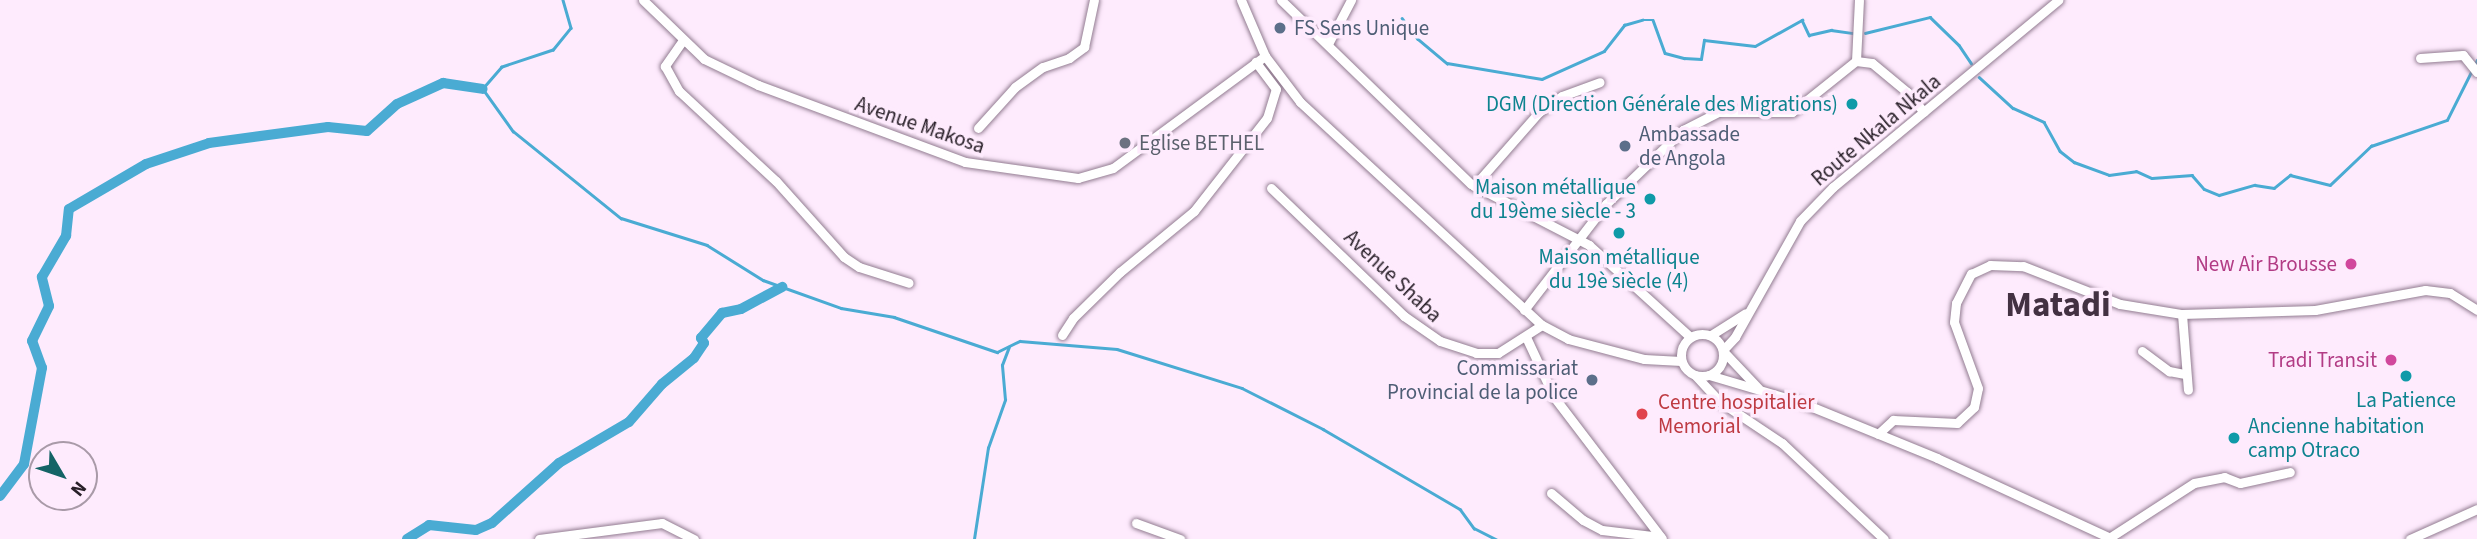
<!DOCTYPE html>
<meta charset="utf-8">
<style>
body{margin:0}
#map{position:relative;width:2477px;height:539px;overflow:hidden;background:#feebfd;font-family:"Source Sans 3",sans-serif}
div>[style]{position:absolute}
.stream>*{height:2.5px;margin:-1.25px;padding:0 1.25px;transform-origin:1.25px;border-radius:1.25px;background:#4aabd3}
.canal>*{height:10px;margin:-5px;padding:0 5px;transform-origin:5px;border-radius:5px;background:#4aabd3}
.roads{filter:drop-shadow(0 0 2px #927c91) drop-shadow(0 0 2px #927c91)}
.minor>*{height:9px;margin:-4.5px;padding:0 4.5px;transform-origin:4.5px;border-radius:4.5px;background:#fff}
.minor>.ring{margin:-4.5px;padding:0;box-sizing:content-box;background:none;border:9px solid #fff;border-radius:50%}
.dots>*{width:19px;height:19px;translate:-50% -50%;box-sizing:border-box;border:4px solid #feebfd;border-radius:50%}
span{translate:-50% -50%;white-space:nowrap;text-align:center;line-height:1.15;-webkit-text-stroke:7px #feebfd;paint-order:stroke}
.service-label{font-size:21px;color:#4e5e75}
.left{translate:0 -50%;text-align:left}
.right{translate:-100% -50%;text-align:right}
.culture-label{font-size:21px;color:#0d838f}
.street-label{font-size:21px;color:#292029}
.worship-label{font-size:21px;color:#5b616d}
.hotel-label{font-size:21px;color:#b23c85}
.health-label{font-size:21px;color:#be3a42}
.town-label{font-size:35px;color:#433142;font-weight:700}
.north{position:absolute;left:28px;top:441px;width:70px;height:70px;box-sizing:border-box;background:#feebfd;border:2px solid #a99aa8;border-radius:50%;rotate:129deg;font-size:19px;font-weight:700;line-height:28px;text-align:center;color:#292029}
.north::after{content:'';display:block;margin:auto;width:24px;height:32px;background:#146466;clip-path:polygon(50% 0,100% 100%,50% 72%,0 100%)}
</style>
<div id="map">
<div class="stream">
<i style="left:563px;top:0;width:29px;rotate:74deg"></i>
<i style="left:571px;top:28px;width:28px;rotate:129deg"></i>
<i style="left:553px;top:50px;width:54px;rotate:161.6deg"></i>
<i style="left:502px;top:67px;width:29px;rotate:131deg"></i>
<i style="left:483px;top:89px;width:52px;rotate:54.5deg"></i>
<i style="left:513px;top:131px;width:139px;rotate:38.9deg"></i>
<i style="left:621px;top:218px;width:90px;rotate:17.4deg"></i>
<i style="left:707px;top:245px;width:66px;rotate:32deg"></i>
<i style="left:763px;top:280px;width:83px;rotate:19.7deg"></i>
<i style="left:841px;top:308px;width:54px;rotate:9.6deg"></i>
<i style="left:894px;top:317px;width:109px;rotate:18.8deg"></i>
<i style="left:997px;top:352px;width:25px;rotate:-26deg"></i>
<i style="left:1020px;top:341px;width:97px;rotate:4.7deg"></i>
<i style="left:1117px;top:349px;width:131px;rotate:17.3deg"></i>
<i style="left:1242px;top:388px;width:91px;rotate:26.8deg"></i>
<i style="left:1323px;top:429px;width:159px;rotate:30.3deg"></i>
<i style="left:1460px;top:509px;width:24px;rotate:54deg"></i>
<i style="left:1474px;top:528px;width:25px;rotate:27deg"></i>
<i style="left:1402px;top:18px;width:26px;rotate:53deg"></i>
<i style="left:1418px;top:39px;width:38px;rotate:40deg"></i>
<i style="left:1447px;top:63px;width:96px;rotate:9.6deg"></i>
<i style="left:1542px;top:79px;width:68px;rotate:-24.3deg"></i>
<i style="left:1604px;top:51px;width:33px;rotate:-52deg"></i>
<i style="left:1624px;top:25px;width:19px;rotate:-16deg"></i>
<i style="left:1642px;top:20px;width:11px"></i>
<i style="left:1653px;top:20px;width:35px;rotate:70deg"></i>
<i style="left:1665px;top:53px;width:20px;rotate:15deg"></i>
<i style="left:1684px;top:58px;width:17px;rotate:3deg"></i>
<i style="left:1701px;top:59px;width:19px;rotate:-81deg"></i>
<i style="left:1704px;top:40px;width:51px;rotate:6.7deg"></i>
<i style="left:1755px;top:46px;width:54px;rotate:-29deg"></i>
<i style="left:1802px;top:20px;width:17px;rotate:65deg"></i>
<i style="left:1809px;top:35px;width:23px;rotate:-13deg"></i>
<i style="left:1831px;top:30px;width:22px;rotate:8deg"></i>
<i style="left:1865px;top:33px;width:67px;rotate:-13.8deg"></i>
<i style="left:1930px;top:17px;width:40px;rotate:44deg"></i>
<i style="left:1959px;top:45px;width:22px;rotate:56deg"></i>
<i style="left:1979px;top:77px;width:46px;rotate:42.4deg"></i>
<i style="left:2013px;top:108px;width:34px;rotate:24deg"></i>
<i style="left:2044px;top:122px;width:33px;rotate:61deg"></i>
<i style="left:2060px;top:151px;width:18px;rotate:38deg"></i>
<i style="left:2074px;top:162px;width:37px;rotate:20deg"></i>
<i style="left:2109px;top:175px;width:27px;rotate:-8deg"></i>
<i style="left:2136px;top:171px;width:17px;rotate:24deg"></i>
<i style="left:2152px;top:178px;width:40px;rotate:-4.3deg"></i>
<i style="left:2192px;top:175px;width:18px;rotate:49deg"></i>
<i style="left:2204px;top:189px;width:16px;rotate:22deg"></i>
<i style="left:2219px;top:195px;width:37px;rotate:-16deg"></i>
<i style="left:2255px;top:185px;width:19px;rotate:9deg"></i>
<i style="left:2274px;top:188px;width:21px;rotate:-39deg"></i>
<i style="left:2290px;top:175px;width:41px;rotate:14deg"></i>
<i style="left:2330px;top:185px;width:57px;rotate:-43.6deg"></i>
<i style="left:2371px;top:146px;width:80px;rotate:-18.9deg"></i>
<i style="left:2447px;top:120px;width:67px;rotate:-63.4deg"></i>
<i style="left:974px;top:539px;width:92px;rotate:-81.3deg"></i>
<i style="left:988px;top:448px;width:51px;rotate:-70.5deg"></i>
<i style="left:1005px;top:400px;width:35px;rotate:-95deg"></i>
<i style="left:1002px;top:365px;width:19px;rotate:-69deg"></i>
</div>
<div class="canal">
<i style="left:0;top:496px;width:40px;rotate:-53deg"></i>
<i style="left:24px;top:464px;width:98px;rotate:-79.4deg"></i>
<i style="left:42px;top:368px;width:29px;rotate:-110deg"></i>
<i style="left:32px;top:341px;width:39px;rotate:-64deg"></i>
<i style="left:49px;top:306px;width:30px;rotate:-104deg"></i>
<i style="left:42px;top:277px;width:48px;rotate:-59.7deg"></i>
<i style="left:66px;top:236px;width:27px;rotate:-84deg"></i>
<i style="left:69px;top:209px;width:89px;rotate:-30.3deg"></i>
<i style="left:146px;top:164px;width:66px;rotate:-18.4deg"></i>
<i style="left:209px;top:143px;width:120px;rotate:-7.7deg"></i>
<i style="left:328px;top:127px;width:39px;rotate:6deg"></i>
<i style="left:367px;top:131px;width:40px;rotate:-42deg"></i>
<i style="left:397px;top:104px;width:51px;rotate:-24.5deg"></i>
<i style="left:443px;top:83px;width:40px;rotate:8.5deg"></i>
<i style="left:407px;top:539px;width:26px;rotate:-32deg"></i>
<i style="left:429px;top:525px;width:47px;rotate:6.1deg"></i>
<i style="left:476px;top:530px;width:17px;rotate:-24deg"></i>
<i style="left:492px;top:523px;width:90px;rotate:-41.8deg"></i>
<i style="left:559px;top:463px;width:81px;rotate:-30.4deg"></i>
<i style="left:629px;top:422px;width:50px;rotate:-49deg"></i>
<i style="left:662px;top:384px;width:41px;rotate:-39.1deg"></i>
<i style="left:694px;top:358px;width:18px;rotate:-56deg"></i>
<i style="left:704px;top:343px;width:6px;rotate:-121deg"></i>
<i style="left:701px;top:338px;width:33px;rotate:-50deg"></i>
<i style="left:722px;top:313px;width:19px;rotate:-12deg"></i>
<i style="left:741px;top:309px;width:47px;rotate:-28.2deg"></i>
</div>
<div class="roads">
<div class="minor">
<i style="left:643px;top:0;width:85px;rotate:44deg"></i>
<i style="left:704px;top:59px;width:60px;rotate:25.7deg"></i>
<i style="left:758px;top:85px;width:221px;rotate:20.4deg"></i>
<i style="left:965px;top:162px;width:114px;rotate:8.1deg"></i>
<i style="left:1078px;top:178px;width:36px;rotate:-16deg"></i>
<i style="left:1113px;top:168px;width:189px;rotate:-36.4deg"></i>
<i style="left:1241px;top:0;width:61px;rotate:66.8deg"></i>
<i style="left:1265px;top:56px;width:58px;rotate:52.7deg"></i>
<i style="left:1300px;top:102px;width:329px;rotate:42.7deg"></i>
<i style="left:1542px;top:325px;width:30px;rotate:28deg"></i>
<i style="left:1568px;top:339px;width:79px;rotate:14.7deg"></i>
<i style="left:1644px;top:359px;width:37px;rotate:3deg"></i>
<i style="left:1281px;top:0;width:264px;rotate:44.1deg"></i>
<i style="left:1471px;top:184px;width:133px;rotate:27.3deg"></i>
<i style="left:1589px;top:245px;width:137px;rotate:42.3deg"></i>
<i style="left:683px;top:40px;width:32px;rotate:125deg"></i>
<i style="left:665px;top:66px;width:29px;rotate:61deg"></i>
<i style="left:679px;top:91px;width:132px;rotate:42.9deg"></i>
<i style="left:776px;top:181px;width:102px;rotate:48.2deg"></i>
<i style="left:844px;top:257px;width:18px;rotate:34deg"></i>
<i style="left:859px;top:267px;width:52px;rotate:17.7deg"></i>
<i style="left:1328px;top:44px;width:50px;rotate:-62.4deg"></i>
<i style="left:2420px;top:58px;width:43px;rotate:-4deg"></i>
<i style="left:2463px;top:55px;width:22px;rotate:51deg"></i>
<i style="left:1856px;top:61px;width:16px;rotate:7deg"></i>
<i style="left:1872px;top:63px;width:45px;rotate:39.6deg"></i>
<i style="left:1907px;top:92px;width:26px;rotate:50deg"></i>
<i style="left:978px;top:128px;width:55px;rotate:-47.9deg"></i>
<i style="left:1015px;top:87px;width:34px;rotate:-36deg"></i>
<i style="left:1043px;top:67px;width:28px;rotate:-19deg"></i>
<i style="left:1069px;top:58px;width:19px;rotate:-36deg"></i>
<i style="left:1084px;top:47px;width:48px;rotate:-78deg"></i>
<i style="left:1474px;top:186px;width:98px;rotate:-48.7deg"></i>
<i style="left:1539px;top:112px;width:28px;rotate:-35deg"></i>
<i style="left:1562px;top:96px;width:40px;rotate:-20.2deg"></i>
<i style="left:1271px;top:188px;width:185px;rotate:43.9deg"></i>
<i style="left:1404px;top:316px;width:44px;rotate:34.8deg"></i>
<i style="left:1440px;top:341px;width:38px;rotate:18deg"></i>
<i style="left:1476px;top:353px;width:22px"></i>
<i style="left:1498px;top:353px;width:52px;rotate:-32.5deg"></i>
<i style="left:1524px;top:310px;width:134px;rotate:-52.3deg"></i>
<i style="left:1606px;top:204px;width:107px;rotate:-43.9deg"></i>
<i style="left:1683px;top:130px;width:39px;rotate:-27deg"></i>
<i style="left:1718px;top:112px;width:74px"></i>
<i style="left:1792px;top:112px;width:82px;rotate:-38.6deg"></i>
<i style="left:1856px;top:61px;width:61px;rotate:-87.2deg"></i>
<i style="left:2182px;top:314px;width:76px;rotate:85.5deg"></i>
<i class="ring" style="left:1681px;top:334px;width:33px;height:33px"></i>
<i style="left:1062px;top:335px;width:20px;rotate:-57deg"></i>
<i style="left:1073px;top:318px;width:66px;rotate:-44.4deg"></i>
<i style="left:1120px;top:272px;width:96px;rotate:-39.5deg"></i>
<i style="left:1194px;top:211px;width:118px;rotate:-51.9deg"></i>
<i style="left:1267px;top:118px;width:30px;rotate:-73deg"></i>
<i style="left:1276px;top:89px;width:34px;rotate:-127deg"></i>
<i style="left:1711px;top:335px;width:41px;rotate:-32.2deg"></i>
<i style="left:1526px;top:337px;width:66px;rotate:65deg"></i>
<i style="left:1554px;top:397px;width:178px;rotate:52.7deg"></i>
<i style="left:1723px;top:350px;width:18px;rotate:-47deg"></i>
<i style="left:1735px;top:337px;width:133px;rotate:-60.7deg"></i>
<i style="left:1800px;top:221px;width:47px;rotate:-45.9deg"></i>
<i style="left:1833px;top:187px;width:293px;rotate:-39.7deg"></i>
<i style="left:2142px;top:351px;width:34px;rotate:37deg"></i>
<i style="left:2169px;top:371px;width:15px;rotate:11deg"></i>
<i style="left:1724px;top:352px;width:50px;rotate:46.6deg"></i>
<i style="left:1695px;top:375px;width:35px;rotate:47deg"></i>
<i style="left:1719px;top:401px;width:76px;rotate:33.7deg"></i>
<i style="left:1782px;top:443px;width:140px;rotate:43.3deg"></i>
<i style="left:1709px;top:375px;width:95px;rotate:16.5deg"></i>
<i style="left:1800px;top:402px;width:148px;rotate:22.2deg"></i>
<i style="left:1937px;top:458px;width:193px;rotate:24.8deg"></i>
<i style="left:1878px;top:434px;width:21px;rotate:-43deg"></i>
<i style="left:1893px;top:420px;width:64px;rotate:2.7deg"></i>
<i style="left:1957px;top:423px;width:23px;rotate:-43deg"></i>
<i style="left:1974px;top:407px;width:19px;rotate:-78deg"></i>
<i style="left:1978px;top:388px;width:70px;rotate:-110deg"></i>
<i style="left:1954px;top:322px;width:19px;rotate:-84deg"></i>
<i style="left:1956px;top:303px;width:33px;rotate:-63deg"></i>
<i style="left:1971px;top:274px;width:21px;rotate:-25deg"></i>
<i style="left:1990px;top:265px;width:33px;rotate:2deg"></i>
<i style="left:2023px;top:266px;width:104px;rotate:21.4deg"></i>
<i style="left:2120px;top:304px;width:63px;rotate:9.2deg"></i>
<i style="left:2182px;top:314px;width:133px;rotate:-1.7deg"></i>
<i style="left:2315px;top:310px;width:112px;rotate:-10.3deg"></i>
<i style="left:2425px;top:290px;width:25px;rotate:7deg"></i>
<i style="left:2450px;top:293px;width:32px;rotate:32deg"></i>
<i style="left:1551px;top:493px;width:42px;rotate:40.2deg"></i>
<i style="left:1583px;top:520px;width:21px;rotate:28deg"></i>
<i style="left:1602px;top:530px;width:59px;rotate:6.8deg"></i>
<i style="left:1136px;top:523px;width:47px;rotate:20deg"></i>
<i style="left:2109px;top:538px;width:101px;rotate:-32.9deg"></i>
<i style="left:2194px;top:483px;width:31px;rotate:-11deg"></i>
<i style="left:2224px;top:477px;width:17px;rotate:21deg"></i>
<i style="left:2240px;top:483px;width:51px;rotate:-12.4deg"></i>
<i style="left:539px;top:539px;width:124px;rotate:-7.4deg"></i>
<i style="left:662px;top:523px;width:36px;rotate:27deg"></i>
<i style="left:2410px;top:539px;width:73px;rotate:-24.1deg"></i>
</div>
</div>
<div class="dots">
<i style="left:1280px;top:28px;background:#5c6f8a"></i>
<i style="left:1852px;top:104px;background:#0f9aa8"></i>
<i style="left:1125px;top:143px;background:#6b7280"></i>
<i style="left:1625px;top:146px;background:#5c6f8a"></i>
<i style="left:1650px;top:199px;background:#0f9aa8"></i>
<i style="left:1619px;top:233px;background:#0f9aa8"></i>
<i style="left:2351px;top:264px;background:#d1479c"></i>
<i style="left:2391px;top:360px;background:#d1479c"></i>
<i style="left:2406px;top:376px;background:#0f9aa8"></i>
<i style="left:1592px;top:380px;background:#5c6f8a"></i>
<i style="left:1642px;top:414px;background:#e0444e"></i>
<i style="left:2234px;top:438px;background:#0f9aa8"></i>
</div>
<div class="service-label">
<span class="left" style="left:1294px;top:28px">FS Sens Unique</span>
<span class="left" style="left:1639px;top:146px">Ambassade<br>de Angola</span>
<span class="right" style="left:1578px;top:380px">Commissariat<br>Provincial de la police</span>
</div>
<div class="culture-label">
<span class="right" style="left:1838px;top:104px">DGM (Direction Générale des Migrations)</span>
<span class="right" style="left:1636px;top:199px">Maison métallique<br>du 19ème siècle - 3</span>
<span style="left:1619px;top:269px">Maison métallique<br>du 19è siècle (4)</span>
<span style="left:2406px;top:400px">La Patience</span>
<span class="left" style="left:2248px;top:438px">Ancienne habitation<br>camp Otraco</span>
</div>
<div class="street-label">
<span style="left:920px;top:125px;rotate:19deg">Avenue Makosa</span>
<span style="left:1876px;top:130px;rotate:-40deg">Route Nkala Nkala</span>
<span style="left:1393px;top:276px;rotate:43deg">Avenue Shaba</span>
</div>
<div class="worship-label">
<span class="left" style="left:1139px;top:143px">Eglise BETHEL</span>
</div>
<div class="hotel-label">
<span class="right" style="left:2337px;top:264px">New Air Brousse</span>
<span class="right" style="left:2377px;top:360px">Tradi Transit</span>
</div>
<div class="health-label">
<span class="left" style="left:1658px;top:414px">Centre hospitalier<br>Memorial</span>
</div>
<div class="town-label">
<span style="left:2058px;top:305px">Matadi</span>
</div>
<div class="north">N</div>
</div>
